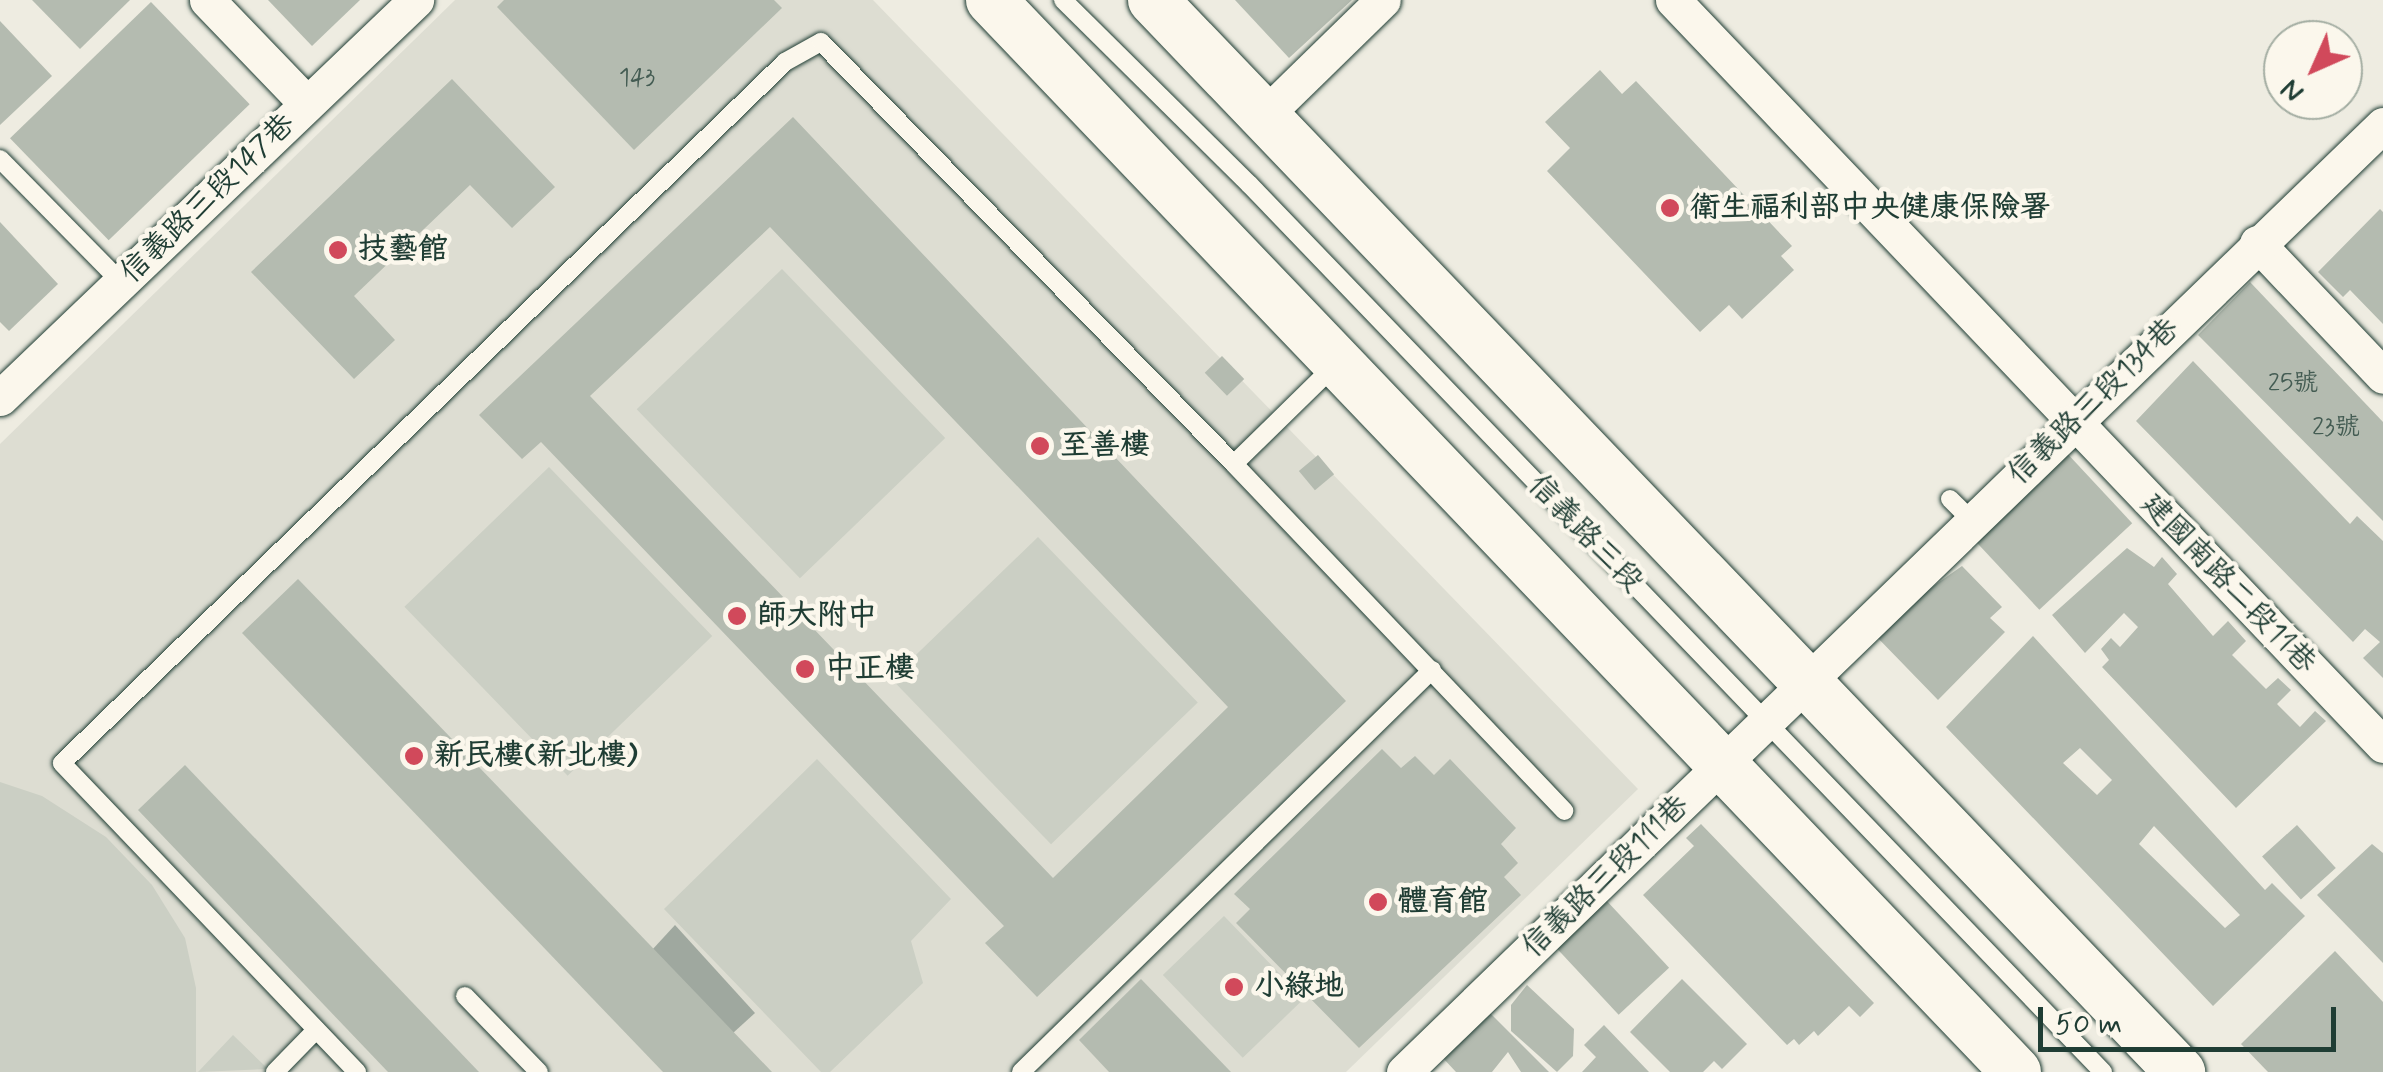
<!DOCTYPE html>
<meta charset="utf-8">
<style>
body{margin:0}
#map{position:relative;width:2383px;height:1072px;overflow:hidden;background:#eeece1;font-family:Mynerve,"LXGW WenKai TC",sans-serif}
div>[style]{position:absolute}
.built>*{inset:0;background:#ddddd2}
.green>*{inset:0;background:#cbcfc4;transform-origin:0 0}
.water>*{inset:0;background:#9fa89f}
.building>*{inset:0;background:#b4bbb0;transform-origin:0 0}
.roads{filter:drop-shadow(0 0 2px #1f3d34) drop-shadow(0 0 2px #1f3d34)}
.service>*{height:18px;margin:-9px;padding:0 9px;transform-origin:9px;border-radius:9px;background:#fbf7ec}
.minor>*{height:35px;margin:-17.5px;padding:0 17.5px;transform-origin:17.5px;border-radius:17.5px;background:#fbf7ec}
.secondary>*{height:50px;margin:-25px;padding:0 25px;transform-origin:25px;border-radius:25px;background:#fbf7ec}
.dots>*{width:28px;height:28px;translate:-50% -50%;box-sizing:border-box;border:5px solid #fbf7ec;border-radius:50%}
span{translate:-50% -50%;white-space:nowrap;text-align:center;line-height:1.15;-webkit-text-stroke:9px #fbf7ec;paint-order:stroke}
.number-label{font-size:25px;color:#445c53}
.number-label span{-webkit-text-stroke-width:0}
.street-label{font-size:30px;color:#1f3d34}
.poi-label{font-size:30px;color:#1f3d34;font-weight:700}
.left{translate:0 -50%;text-align:left}
.north{position:absolute;left:2263px;top:20px;width:100px;height:100px;box-sizing:border-box;background:#fbf7ec;border:2px solid #a3ada2;border-radius:50%;rotate:225deg;font-size:28px;font-weight:700;line-height:40px;text-align:center;color:#1f3d34}
.north::after{content:'';display:block;margin:auto;width:35px;height:45px;background:#d1495b;clip-path:polygon(50% 0,100% 100%,50% 72%,0 100%)}
.scale{position:absolute;left:2038px;top:1007px;width:298px;height:45px;box-sizing:border-box;border:5px solid #1f3d34;border-top:0;padding-left:12px;font-size:30px;line-height:35px;white-space:nowrap;color:#1f3d34;-webkit-text-stroke:8px #fbf7ec;paint-order:stroke}
</style>
<div id="map">
<div class="built">
<i style="clip-path:polygon(455px 0,873px 0,1638px 789px,1346px 1072px,0 1072px,0 444px)"></i>
</div>
<div class="green">
<i style="left:782px;top:269px;width:235px;height:202px;rotate:46deg"></i>
<i style="left:549px;top:467px;width:235px;height:201px;rotate:46deg"></i>
<i style="left:1038px;top:537px;width:230px;height:204px;rotate:46deg"></i>
<i style="clip-path:polygon(817px 759px,951px 899px,911px 941px,923px 983px,830px 1072px,821px 1072px,664px 909px)"></i>
<i style="clip-path:polygon(0 782px,42px 796px,106px 837px,152px 885px,185px 938px,196px 988px,196px 1072px,0 1072px)"></i>
<i style="left:1224px;top:916px;width:115px;height:85px;rotate:46deg"></i>
<i style="clip-path:polygon(233px 1035px,268px 1069px,198px 1072px)"></i>
</div>
<div class="water">
<i style="clip-path:polygon(675px 925px,755px 1013px,733px 1033px,652px 950px)"></i>
</div>
<div class="building">
<i style="clip-path:polygon(32px 0,130px 0,80px 49px)"></i>
<i style="clip-path:polygon(268px 0,360px 0,312px 46px)"></i>
<i style="clip-path:polygon(504px 0,774px 0,782px 8px,634px 150px,497px 7px)"></i>
<i style="clip-path:polygon(1235px 0,1352px 0,1289px 58px)"></i>
<i style="left:151px;top:2px;width:142px;height:196px;rotate:46deg"></i>
<i style="clip-path:polygon(0 21px,52px 76px,0 125px)"></i>
<i style="clip-path:polygon(1600px 70px,1622px 94px,1636px 81px,1792px 246px,1781px 256px,1794px 270px,1742px 319px,1729px 305px,1700px 332px,1547px 171px,1570px 148px,1545px 122px)"></i>
<i style="clip-path:polygon(452px 79px,555px 187px,512px 228px,470px 185px,354px 296px,395px 340px,354px 379px,251px 272px)"></i>
<i style="clip-path:polygon(evenodd,793px 117px,1346px 701px,1037px 997px,985px 943px,1004px 926px,541px 442px,522px 459px,479px 415px,793px 117px,770px 227px,1228px 707px,1053px 878px,590px 396px,770px 227px)"></i>
<i style="clip-path:polygon(2380px 209px,2383px 212px,2383px 324px,2350px 290px,2343px 297px,2318px 272px)"></i>
<i style="clip-path:polygon(0 222px,58px 284px,9px 331px,0 322px)"></i>
<i style="clip-path:polygon(2250px 282px,2383px 422px,2383px 521px,2198px 335px)"></i>
<i style="left:1222px;top:356px;width:32px;height:24px;rotate:46deg"></i>
<i style="clip-path:polygon(2193px 361px,2350px 524px,2357px 516px,2383px 541px,2383px 678px,2363px 658px,2380px 642px,2365px 629px,2353px 642px,2136px 421px)"></i>
<i style="left:2064px;top:450px;width:100px;height:127px;rotate:47deg"></i>
<i style="left:1318px;top:455px;width:25px;height:25px;rotate:50deg"></i>
<i style="clip-path:polygon(2127px 548px,2154px 567px,2162px 557px,2177px 574px,2168px 584px,2213px 636px,2228px 621px,2246px 641px,2232px 655px,2266px 689px,2278px 678px,2291px 690px,2277px 704px,2300px 727px,2315px 711px,2326px 721px,2236px 808px,2102px 667px,2109px 660px,2101px 649px,2111px 638px,2120px 647px,2138px 627px,2124px 613px,2085px 653px,2052px 615px)"></i>
<i style="clip-path:polygon(1962px 566px,2002px 607px,1990px 618px,2005px 632px,1938px 700px,1873px 633px,1922px 584px,1928px 590px)"></i>
<i style="clip-path:polygon(298px 579px,329px 611px,772px 1072px,663px 1072px,242px 633px)"></i>
<i style="clip-path:polygon(evenodd,2033px 636px,2265px 890px,2272px 883px,2305px 916px,2213px 1006px,1946px 727px,2033px 636px,2080px 748px,2112px 780px,2097px 795px,2063px 763px,2080px 748px,2033px 636px,2154px 826px,2240px 915px,2225px 928px,2139px 844px,2154px 826px)"></i>
<i style="clip-path:polygon(1382px 749px,1401px 768px,1415px 756px,1434px 775px,1450px 759px,1516px 828px,1501px 844px,1518px 863px,1504px 877px,1521px 895px,1359px 1048px,1236px 923px,1250px 909px,1234px 894px)"></i>
<i style="clip-path:polygon(185px 765px,479px 1072px,388px 1072px,138px 810px)"></i>
<i style="clip-path:polygon(1701px 824px,1874px 1003px,1860px 1017px,1849px 1006px,1818px 1036px,1814px 1031px,1799px 1045px,1794px 1039px,1787px 1045px,1643px 895px,1694px 846px,1686px 838px)"></i>
<i style="left:2297px;top:825px;width:58px;height:47px;rotate:48deg"></i>
<i style="clip-path:polygon(2372px 844px,2383px 853px,2383px 963px,2317px 895px)"></i>
<i style="left:1605px;top:899px;width:94px;height:69px;rotate:47deg"></i>
<i style="clip-path:polygon(2335px 951px,2383px 1002px,2383px 1072px,2268px 1072px,2241px 1044px)"></i>
<i style="clip-path:polygon(1141px 979px,1231px 1072px,1109px 1072px,1079px 1040px)"></i>
<i style="clip-path:polygon(1682px 979px,1747px 1044px,1722px 1069px,1714px 1061px,1703px 1072px,1670px 1072px,1630px 1032px)"></i>
<i style="clip-path:polygon(1527px 985px,1574px 1029px,1573px 1056px,1557px 1072px,1511px 1031px,1511px 1005px)"></i>
<i style="clip-path:polygon(1487px 1010px,1549px 1072px,1521px 1072px,1508px 1052px,1492px 1072px,1456px 1072px,1442px 1057px)"></i>
<i style="clip-path:polygon(1604px 1025px,1649px 1072px,1582px 1072px,1596px 1057px,1584px 1045px)"></i>
</div>
<div class="roads">
<div class="service">
<i style="left:1063px;top:0;width:262px;rotate:44.7deg"></i>
<i style="left:1249px;top:184px;width:1232px;rotate:46.12deg"></i>
<i style="left:0;top:159px;width:173px;rotate:45.5deg"></i>
<i style="left:1335px;top:365px;width:141px;rotate:135.6deg"></i>
<i style="left:1234px;top:464px;width:479px;rotate:46.4deg"></i>
<i style="left:1950px;top:499px;width:31px;rotate:45deg"></i>
<i style="left:465px;top:996px;width:106px;rotate:45.8deg"></i>
<i style="left:275px;top:1072px;width:59px;rotate:-45.7deg"></i>
<i style="left:357px;top:1072px;width:427px;rotate:-133.7deg"></i>
<i style="left:62px;top:763px;width:1007px;rotate:-44.11deg"></i>
<i style="left:785px;top:62px;width:41px;rotate:-29.1deg"></i>
<i style="left:821px;top:42px;width:590px;rotate:45.62deg"></i>
<i style="left:1021px;top:1072px;width:575px;rotate:-44.37deg"></i>
</div>
<div class="minor">
<i style="left:207px;top:0;width:144px;rotate:46.1deg"></i>
<i style="left:1673px;top:0;width:1029px;rotate:46.38deg"></i>
<i style="left:1264px;top:116px;width:166px;rotate:-44.3deg"></i>
<i style="left:2257px;top:243px;width:183px;rotate:46.5deg"></i>
<i style="left:0;top:398px;width:576px;rotate:-43.73deg"></i>
<i style="left:1404px;top:1072px;width:1362px;rotate:-44.05deg"></i>
</div>
<div class="secondary">
<i style="left:991px;top:0;width:1483px;rotate:46.28deg"></i>
<i style="left:1153px;top:0;width:1485px;rotate:46.23deg"></i>
</div>
</div>
<div class="dots">
<i style="left:1670px;top:208px;background:#d1495b"></i>
<i style="left:338px;top:250px;background:#d1495b"></i>
<i style="left:1040px;top:446px;background:#d1495b"></i>
<i style="left:737px;top:616px;background:#d1495b"></i>
<i style="left:805px;top:669px;background:#d1495b"></i>
<i style="left:414px;top:756px;background:#d1495b"></i>
<i style="left:1378px;top:902px;background:#d1495b"></i>
<i style="left:1234px;top:987px;background:#d1495b"></i>
</div>
<div class="number-label">
<span style="left:637px;top:79px">143</span>
<span style="left:2293px;top:384px">25號</span>
<span style="left:2336px;top:428px">23號</span>
</div>
<div class="street-label">
<span style="left:208px;top:199px;rotate:-44deg">信義路三段147巷</span>
<span style="left:2094px;top:402px;rotate:-44deg">信義路三段134巷</span>
<span style="left:1585px;top:534px;rotate:46deg">信義路三段</span>
<span style="left:2228px;top:584px;rotate:46deg">建國南路二段11巷</span>
<span style="left:1606px;top:877px;rotate:-44deg">信義路三段111巷</span>
</div>
<div class="poi-label">
<span class="left" style="left:1690px;top:208px">衛生福利部中央健康保險署</span>
<span class="left" style="left:358px;top:250px">技藝館</span>
<span class="left" style="left:1060px;top:446px">至善樓</span>
<span class="left" style="left:757px;top:616px">師大附中</span>
<span class="left" style="left:825px;top:669px">中正樓</span>
<span class="left" style="left:434px;top:756px">新民樓(新北樓)</span>
<span class="left" style="left:1398px;top:902px">體育館</span>
<span class="left" style="left:1254px;top:987px">小綠地</span>
</div>
<div class="north">N</div>
<div class="scale">50 m</div>
</div>
